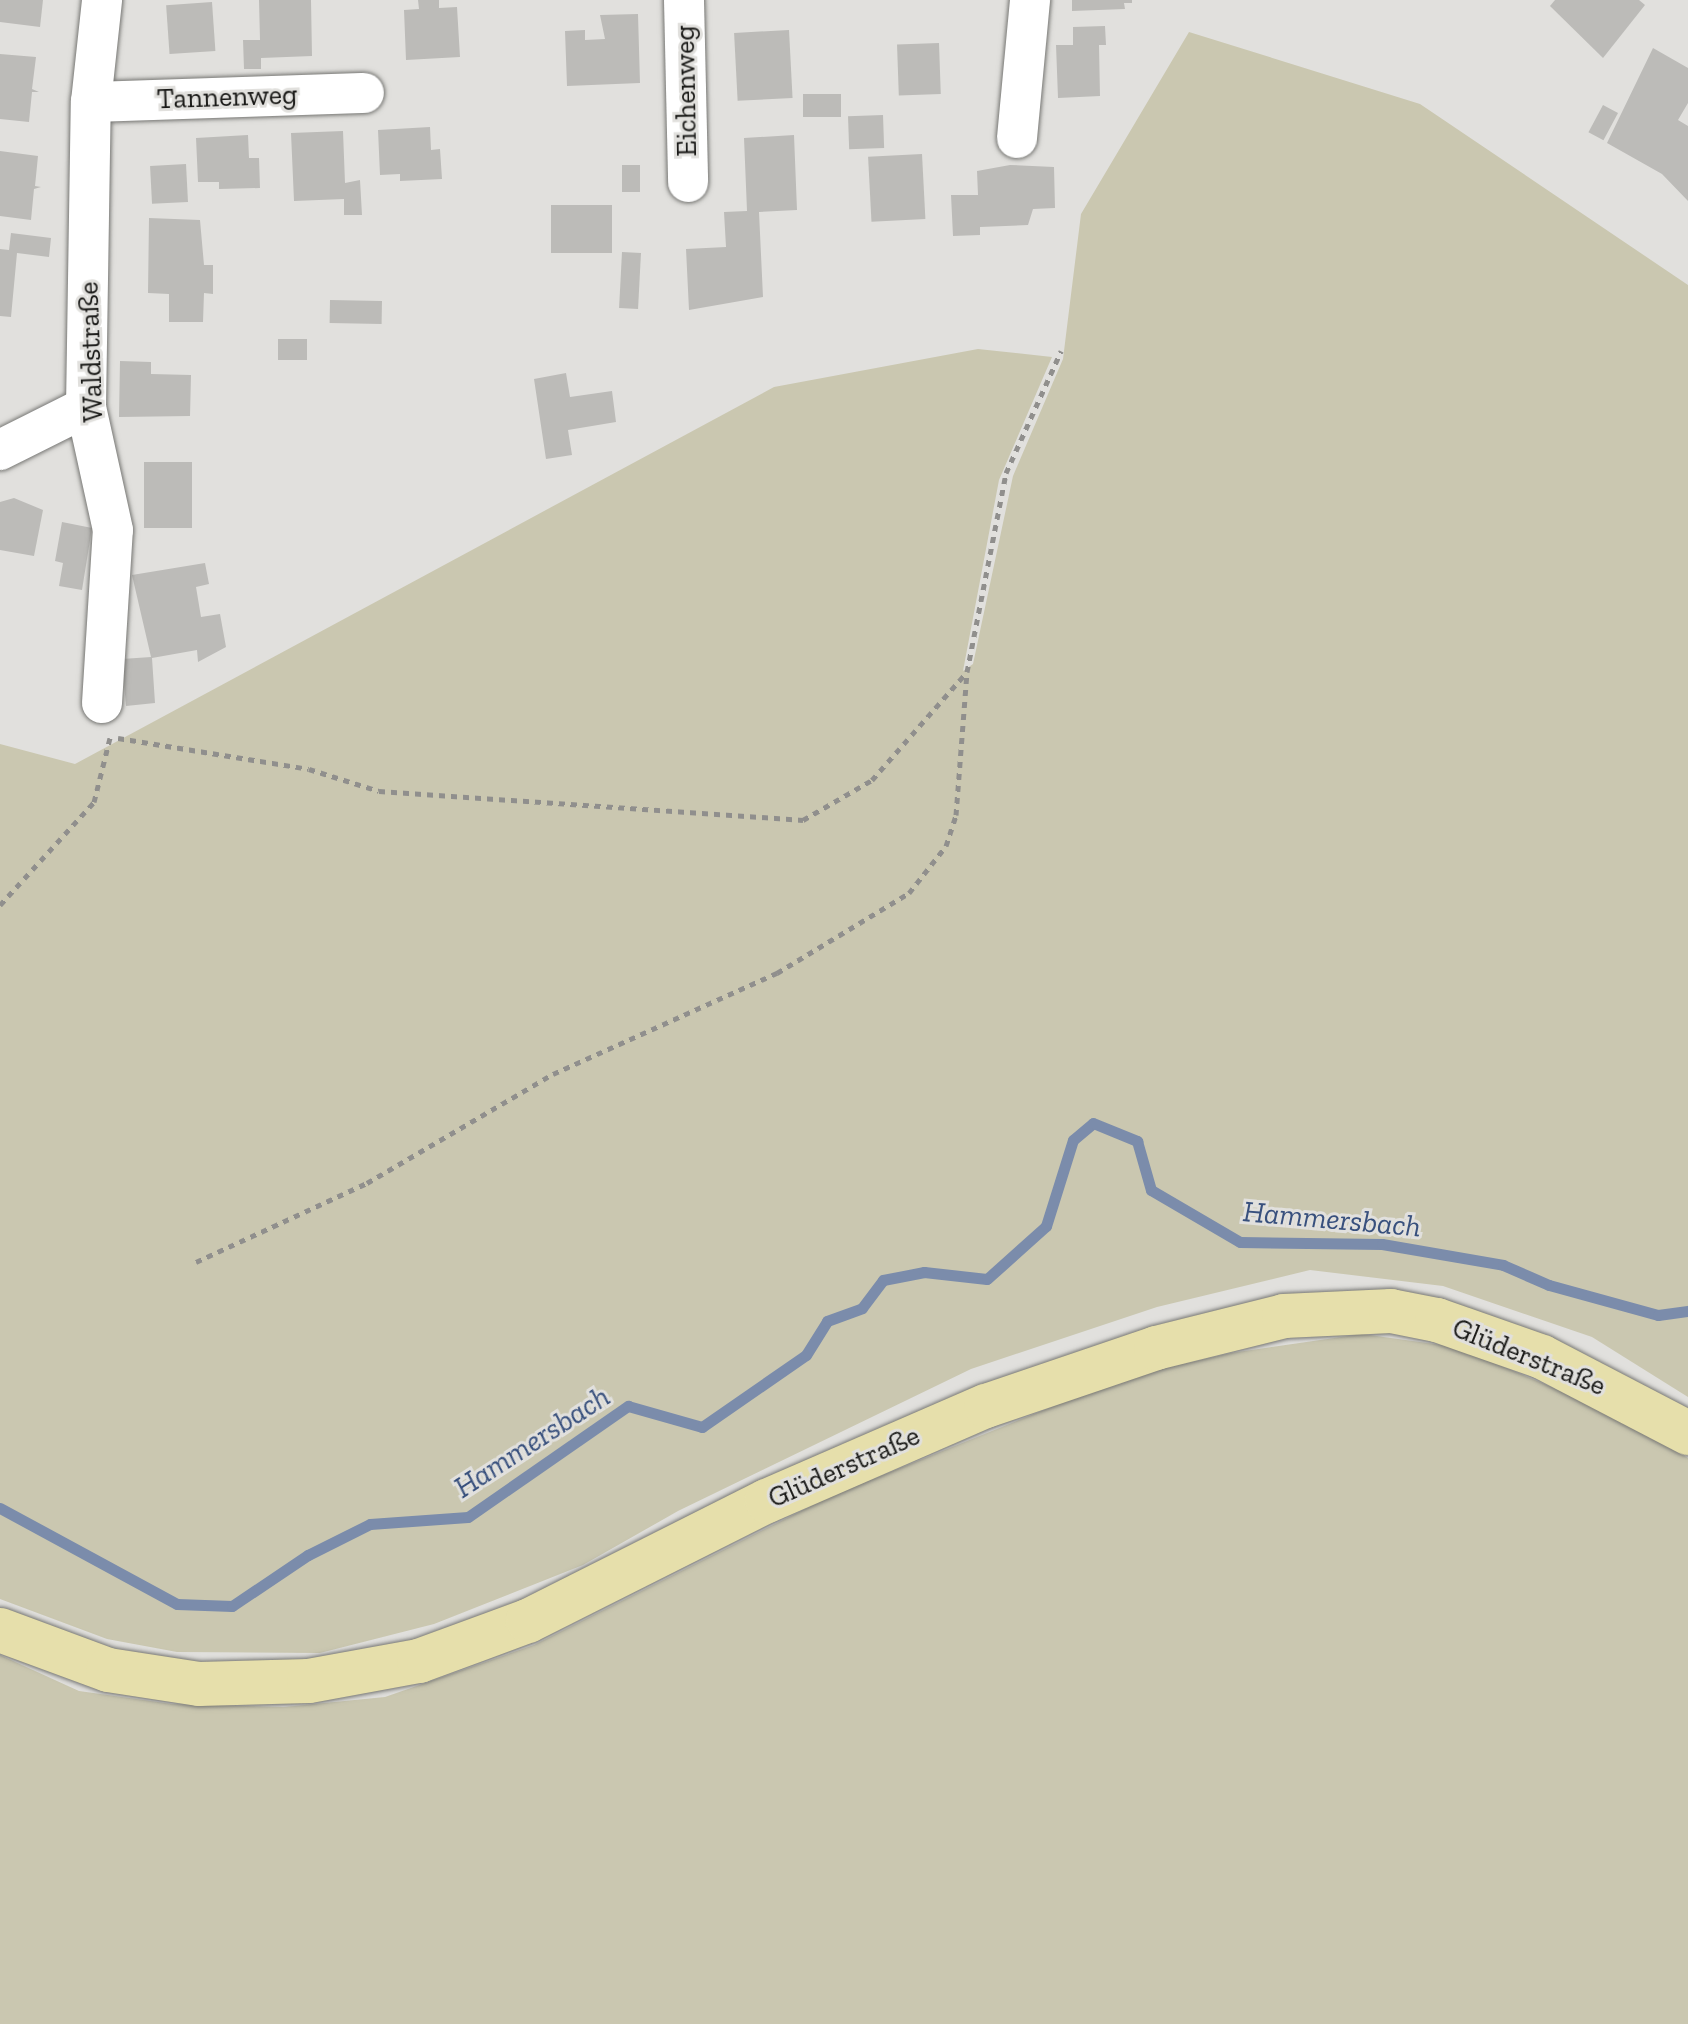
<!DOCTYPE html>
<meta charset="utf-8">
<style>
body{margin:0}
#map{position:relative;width:1688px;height:2024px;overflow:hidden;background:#e1e0dd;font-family:"Zilla Slab",serif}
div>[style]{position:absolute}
.green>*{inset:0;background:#cac7b0}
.stream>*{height:11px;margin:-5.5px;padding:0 5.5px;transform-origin:5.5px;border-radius:5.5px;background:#7b8cab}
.building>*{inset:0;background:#bcbbb8;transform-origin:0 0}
.path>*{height:5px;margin-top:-2.5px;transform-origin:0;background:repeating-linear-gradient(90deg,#908f8d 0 6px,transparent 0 12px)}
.roads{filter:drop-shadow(0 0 2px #777774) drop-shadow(0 0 2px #777774)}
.minor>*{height:40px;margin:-20px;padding:0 20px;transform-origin:20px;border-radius:20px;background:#fff}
.major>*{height:44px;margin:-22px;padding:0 22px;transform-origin:22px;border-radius:22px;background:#e6dfab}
span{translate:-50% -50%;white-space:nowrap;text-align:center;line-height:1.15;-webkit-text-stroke:6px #e1e0dd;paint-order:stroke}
.street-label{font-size:28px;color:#181816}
.water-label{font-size:30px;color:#38507d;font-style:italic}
</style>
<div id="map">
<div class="green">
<i style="clip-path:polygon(1189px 32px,1420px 104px,1688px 285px,1688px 1397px,1592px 1337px,1443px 1286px,1310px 1270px,1157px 1307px,971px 1369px,678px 1511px,583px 1565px,434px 1624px,320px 1653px,177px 1652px,107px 1639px,0 1599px,0 744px,75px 764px,774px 387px,978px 349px,1052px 357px,999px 480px,963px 671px,973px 664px,1013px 476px,1063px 359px,1081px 214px)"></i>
<i style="clip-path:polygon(1362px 1334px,1456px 1347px,1590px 1403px,1688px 1458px,1688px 2024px,0 2024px,0 1655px,79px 1691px,172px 1704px,284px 1707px,385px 1697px,534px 1645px,831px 1496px,1126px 1377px,1231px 1353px)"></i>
</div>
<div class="stream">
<i style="left:0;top:1508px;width:201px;rotate:28.5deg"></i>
<i style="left:177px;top:1604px;width:55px;rotate:2.1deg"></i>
<i style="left:232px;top:1606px;width:92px;rotate:-33.9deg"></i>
<i style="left:308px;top:1555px;width:69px;rotate:-26.6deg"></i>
<i style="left:370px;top:1524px;width:98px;rotate:-4.1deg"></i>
<i style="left:468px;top:1517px;width:195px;rotate:-34.8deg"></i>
<i style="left:628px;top:1406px;width:77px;rotate:15.8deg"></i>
<i style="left:702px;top:1427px;width:126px;rotate:-34.7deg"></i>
<i style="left:806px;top:1355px;width:40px;rotate:-58deg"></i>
<i style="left:827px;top:1321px;width:37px;rotate:-20deg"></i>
<i style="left:862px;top:1308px;width:35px;rotate:-53deg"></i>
<i style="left:883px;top:1280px;width:42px;rotate:-11deg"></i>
<i style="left:924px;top:1272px;width:63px;rotate:6.3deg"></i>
<i style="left:987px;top:1279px;width:79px;rotate:-41.9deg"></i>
<i style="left:1046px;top:1226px;width:90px;rotate:-72.6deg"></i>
<i style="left:1073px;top:1140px;width:26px;rotate:-40deg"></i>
<i style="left:1093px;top:1123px;width:48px;rotate:22.2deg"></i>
<i style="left:1137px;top:1141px;width:51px;rotate:74.1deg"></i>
<i style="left:1151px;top:1190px;width:103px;rotate:30.3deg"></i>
<i style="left:1240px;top:1242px;width:142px;rotate:0.8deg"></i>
<i style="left:1382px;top:1244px;width:123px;rotate:9.8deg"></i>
<i style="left:1503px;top:1265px;width:50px;rotate:23.5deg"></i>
<i style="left:1549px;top:1285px;width:113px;rotate:15.4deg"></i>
<i style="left:1658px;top:1315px;width:30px;rotate:-8deg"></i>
</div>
<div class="building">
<i style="clip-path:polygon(0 0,43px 0,40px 27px,0 22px)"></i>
<i style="clip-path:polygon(259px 0,311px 0,312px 56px,261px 58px,261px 69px,244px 69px,243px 40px,260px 40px)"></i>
<i style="clip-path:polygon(418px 0,439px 0,439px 8px,457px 7px,460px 57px,406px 60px,404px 10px,419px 9px)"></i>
<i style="clip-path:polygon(1072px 0,1132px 0,1132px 3px,1124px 3px,1125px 9px,1072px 11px)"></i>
<i style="clip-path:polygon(1555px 0,1639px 0,1645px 5px,1603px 58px,1550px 6px)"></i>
<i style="left:212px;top:2px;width:49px;height:46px;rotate:86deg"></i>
<i style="clip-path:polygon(638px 14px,640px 83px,567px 86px,565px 31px,585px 30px,585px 40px,605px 39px,600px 15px)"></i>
<i style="clip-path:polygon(1105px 26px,1106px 45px,1099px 45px,1100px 96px,1058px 98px,1056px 45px,1073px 45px,1073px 27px)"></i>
<i style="left:789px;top:30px;width:68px;height:55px;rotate:87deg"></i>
<i style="left:939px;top:43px;width:51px;height:42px;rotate:88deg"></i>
<i style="clip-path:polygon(1653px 48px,1688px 68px,1688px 103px,1678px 120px,1688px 126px,1688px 201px,1662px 174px,1607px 143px)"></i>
<i style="clip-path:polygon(0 54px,36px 57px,32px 89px,39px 92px,32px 92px,29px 122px,0 119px)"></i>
<i style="left:841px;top:94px;width:23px;height:38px;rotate:90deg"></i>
<i style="left:1603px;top:105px;width:17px;height:31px;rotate:28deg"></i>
<i style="left:883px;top:115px;width:33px;height:35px;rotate:88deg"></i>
<i style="clip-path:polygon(430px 127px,431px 150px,440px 149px,442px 179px,400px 181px,400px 174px,380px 175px,378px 130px)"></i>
<i style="clip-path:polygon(343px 131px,345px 183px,360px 180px,362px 215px,344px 215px,344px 199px,294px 201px,291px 133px)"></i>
<i style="clip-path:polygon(248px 135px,249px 158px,259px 158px,260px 188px,219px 189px,219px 182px,198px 182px,196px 138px)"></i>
<i style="clip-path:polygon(794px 135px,797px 210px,759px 212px,763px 297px,689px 310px,686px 249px,726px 247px,724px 212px,747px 211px,744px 138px)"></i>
<i style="clip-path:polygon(0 151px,38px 156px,35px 186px,41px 187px,34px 189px,31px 220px,0 216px)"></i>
<i style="left:922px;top:154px;width:65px;height:54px;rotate:87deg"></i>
<i style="left:186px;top:164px;width:38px;height:36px;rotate:87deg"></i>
<i style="left:622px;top:165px;width:18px;height:27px"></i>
<i style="clip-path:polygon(1010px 165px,1054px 167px,1055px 208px,1033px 209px,1028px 225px,980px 227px,980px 235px,953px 236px,951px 195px,978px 195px,977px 171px)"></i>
<i style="left:551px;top:205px;width:61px;height:48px"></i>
<i style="clip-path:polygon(149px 218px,200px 220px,204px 265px,213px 265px,213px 294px,204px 293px,203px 322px,169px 322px,169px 294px,148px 293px)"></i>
<i style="clip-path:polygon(11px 233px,51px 238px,49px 257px,17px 253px,11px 317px,0 316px,0 249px,9px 250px)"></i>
<i style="left:622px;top:252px;width:19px;height:56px;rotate:3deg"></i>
<i style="left:330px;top:300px;width:52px;height:23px;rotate:1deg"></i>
<i style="left:307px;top:339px;width:21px;height:29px;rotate:90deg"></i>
<i style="clip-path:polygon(120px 361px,151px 362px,151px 374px,191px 375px,190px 416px,119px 417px)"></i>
<i style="clip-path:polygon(566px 373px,570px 397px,612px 391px,616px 422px,568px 430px,572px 455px,546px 459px,534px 379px)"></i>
<i style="left:144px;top:462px;width:48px;height:66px"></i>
<i style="clip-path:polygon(14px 498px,43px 510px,34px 556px,0 550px,0 502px)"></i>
<i style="clip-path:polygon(62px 522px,92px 528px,82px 590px,59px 586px,63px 563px,55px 561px)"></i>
<i style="clip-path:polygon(205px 563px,209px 584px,196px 587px,201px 617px,220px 614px,226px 647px,198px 662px,197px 650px,152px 658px,155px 703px,126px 706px,122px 659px,151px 657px,132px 575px)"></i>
</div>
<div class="path">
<i style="left:118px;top:738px;width:193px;rotate:9.2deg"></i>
<i style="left:309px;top:769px;width:73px;rotate:17.4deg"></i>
<i style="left:379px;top:791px;width:425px;rotate:3.9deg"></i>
<i style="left:803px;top:820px;width:80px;rotate:-30.1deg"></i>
<i style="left:872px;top:780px;width:142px;rotate:-48.7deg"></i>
<i style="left:0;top:905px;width:139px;rotate:-47.6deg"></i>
<i style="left:94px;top:802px;width:66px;rotate:-76deg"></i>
<i style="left:196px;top:1262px;width:188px;rotate:-24.8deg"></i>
<i style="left:367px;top:1183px;width:216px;rotate:-30.4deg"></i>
<i style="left:553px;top:1074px;width:246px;rotate:-24.3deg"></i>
<i style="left:777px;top:973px;width:154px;rotate:-31.2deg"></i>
<i style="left:909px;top:893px;width:60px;rotate:-51.8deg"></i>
<i style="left:946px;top:846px;width:33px;rotate:-72deg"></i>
<i style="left:956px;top:815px;width:143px;rotate:-85.6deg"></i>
<i style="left:967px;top:672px;width:203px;rotate:-78.9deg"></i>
<i style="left:1006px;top:473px;width:134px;rotate:-65.7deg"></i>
</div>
<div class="roads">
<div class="minor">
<i style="left:684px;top:0;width:182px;rotate:88.7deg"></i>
<i style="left:91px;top:102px;width:273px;rotate:-1.9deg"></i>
<i style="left:1017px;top:138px;width:139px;rotate:-84.6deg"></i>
<i style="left:0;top:450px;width:96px;rotate:-26.6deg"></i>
<i style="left:102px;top:703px;width:173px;rotate:-86.4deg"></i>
<i style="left:113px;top:530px;width:126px;rotate:-102.4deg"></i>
<i style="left:86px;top:407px;width:305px;rotate:-89.1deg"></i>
<i style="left:91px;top:102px;width:103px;rotate:-83.8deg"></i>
</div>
<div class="major">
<i style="left:0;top:1630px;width:115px;rotate:20.3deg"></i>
<i style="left:108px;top:1670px;width:92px;rotate:8.7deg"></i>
<i style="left:199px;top:1684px;width:110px;rotate:-1.6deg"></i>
<i style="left:309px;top:1681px;width:112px;rotate:-10.3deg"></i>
<i style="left:419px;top:1661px;width:116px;rotate:-20.2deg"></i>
<i style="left:528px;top:1621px;width:267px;rotate:-26.7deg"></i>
<i style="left:767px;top:1501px;width:239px;rotate:-23.5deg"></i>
<i style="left:986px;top:1406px;width:180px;rotate:-18.8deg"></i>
<i style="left:1156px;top:1348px;width:132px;rotate:-14deg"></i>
<i style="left:1284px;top:1316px;width:107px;rotate:-2.7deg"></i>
<i style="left:1391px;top:1311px;width:47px;rotate:11.1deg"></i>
<i style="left:1437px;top:1320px;width:111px;rotate:19.4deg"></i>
<i style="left:1542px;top:1357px;width:165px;rotate:27.5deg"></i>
</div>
</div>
<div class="street-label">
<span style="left:686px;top:91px;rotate:-91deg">Eichenweg</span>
<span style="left:227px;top:97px;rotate:-2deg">Tannenweg</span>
<span style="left:91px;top:352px;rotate:-92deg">Waldstraße</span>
<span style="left:1529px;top:1357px;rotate:22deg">Glüderstraße</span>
<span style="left:844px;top:1467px;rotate:-24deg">Glüderstraße</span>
</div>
<div class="water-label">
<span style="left:1332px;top:1219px;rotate:5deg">Hammersbach</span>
<span style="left:532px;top:1442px;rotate:-33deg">Hammersbach</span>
</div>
</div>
